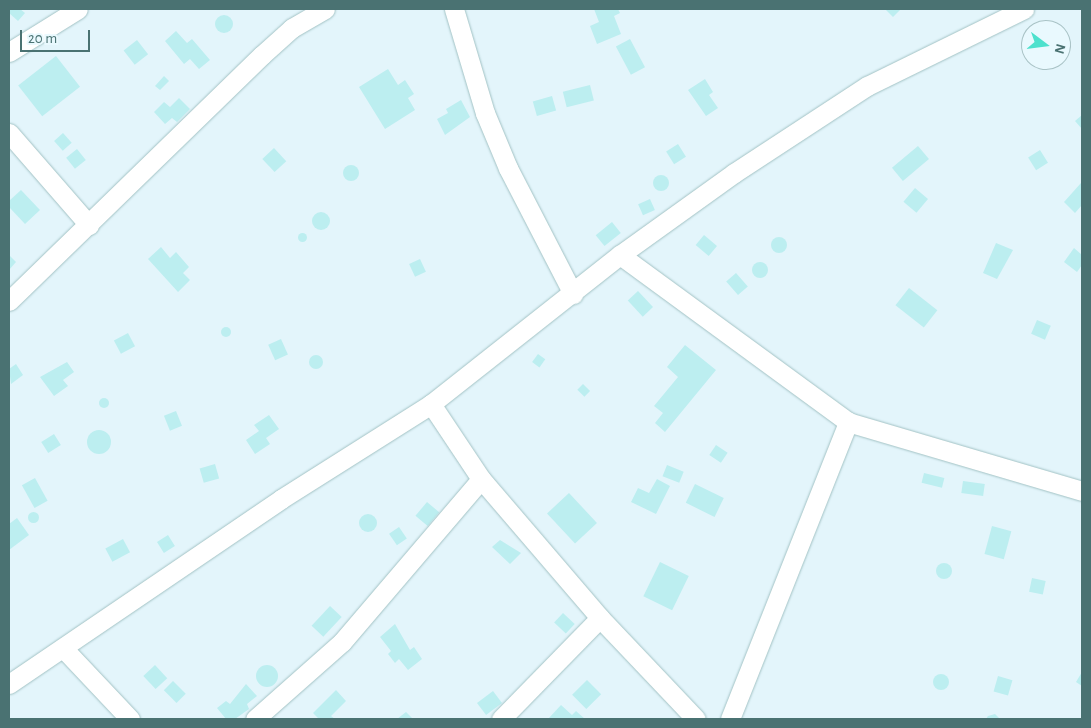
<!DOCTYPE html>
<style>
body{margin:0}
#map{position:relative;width:1091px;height:728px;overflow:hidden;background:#e3f5fb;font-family:"Alegreya Sans",sans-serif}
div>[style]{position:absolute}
.building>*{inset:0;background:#bceef0;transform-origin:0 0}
.round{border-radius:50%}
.roads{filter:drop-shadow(0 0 1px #a2c2c4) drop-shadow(0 0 1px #a2c2c4)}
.street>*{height:19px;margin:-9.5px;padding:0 9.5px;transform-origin:9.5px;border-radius:9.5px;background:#fff}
span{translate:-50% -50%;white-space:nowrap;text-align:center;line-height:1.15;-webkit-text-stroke:4px #e9f9fe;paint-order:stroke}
.frame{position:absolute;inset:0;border:10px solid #4a7272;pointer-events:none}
.north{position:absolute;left:1021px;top:20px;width:50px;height:50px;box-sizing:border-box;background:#e9f9fe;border:1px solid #a9c3c6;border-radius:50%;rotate:105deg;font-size:14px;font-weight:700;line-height:20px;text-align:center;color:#4a7272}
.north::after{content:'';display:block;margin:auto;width:18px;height:22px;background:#4de1cd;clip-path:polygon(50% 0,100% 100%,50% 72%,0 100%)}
.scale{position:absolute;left:20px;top:30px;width:70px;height:22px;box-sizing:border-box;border:2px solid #4a7272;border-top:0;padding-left:6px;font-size:15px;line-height:18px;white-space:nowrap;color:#4a7272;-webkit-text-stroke:4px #e9f9fe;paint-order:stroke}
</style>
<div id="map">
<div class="building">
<i style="clip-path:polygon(9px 9px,20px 9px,25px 13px,18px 21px,9px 13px)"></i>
<i style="clip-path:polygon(594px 9px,618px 9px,620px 13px,614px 16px,621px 34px,597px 44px,590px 26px,599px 22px)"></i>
<i style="clip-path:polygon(885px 9px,901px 9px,893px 17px)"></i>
<i class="round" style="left:215px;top:15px;width:18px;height:18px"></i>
<i style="clip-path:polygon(176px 31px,187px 43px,192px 39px,210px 60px,199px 69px,190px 59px,184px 64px,165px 41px)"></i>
<i style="left:630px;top:39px;width:32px;height:16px;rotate:62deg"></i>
<i style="left:137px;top:40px;width:18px;height:17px;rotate:52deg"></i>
<i style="left:56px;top:56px;width:39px;height:48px;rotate:52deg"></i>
<i style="clip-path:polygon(388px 69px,398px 85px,405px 80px,414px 94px,408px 98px,415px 110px,385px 129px,359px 87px)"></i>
<i style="clip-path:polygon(164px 76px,169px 81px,160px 90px,155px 86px)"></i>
<i style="clip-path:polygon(705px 79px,713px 92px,709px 95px,718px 108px,706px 116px,688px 90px)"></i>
<i style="left:590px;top:85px;width:16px;height:28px;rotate:76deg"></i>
<i style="left:552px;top:96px;width:15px;height:20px;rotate:74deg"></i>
<i style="clip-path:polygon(179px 98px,190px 109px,177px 122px,172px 118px,165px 124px,154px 112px,164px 102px,170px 107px)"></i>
<i style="clip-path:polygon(461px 100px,470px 117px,445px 135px,437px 119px,448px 113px,446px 109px)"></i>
<i style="clip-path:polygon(1082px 115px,1082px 129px,1075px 121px)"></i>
<i style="left:63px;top:133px;width:13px;height:12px;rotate:48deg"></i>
<i style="left:678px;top:144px;width:15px;height:14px;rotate:58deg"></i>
<i style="left:918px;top:146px;width:17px;height:34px;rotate:50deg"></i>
<i style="left:274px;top:148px;width:18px;height:16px;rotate:47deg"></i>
<i style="left:77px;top:149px;width:14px;height:14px;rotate:51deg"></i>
<i style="left:1040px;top:150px;width:15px;height:14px;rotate:58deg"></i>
<i class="round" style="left:343px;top:165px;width:16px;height:16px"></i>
<i class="round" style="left:653px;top:175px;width:16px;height:16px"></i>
<i style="clip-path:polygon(1081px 183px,1082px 205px,1075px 213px,1064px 202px)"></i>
<i style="left:915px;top:188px;width:17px;height:18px;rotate:40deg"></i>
<i style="clip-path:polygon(21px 190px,40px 210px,25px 224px,9px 207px,9px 201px)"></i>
<i style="left:650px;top:199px;width:12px;height:13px;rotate:66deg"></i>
<i class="round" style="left:312px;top:212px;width:18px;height:18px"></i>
<i style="left:612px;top:222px;width:14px;height:21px;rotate:51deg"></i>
<i class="round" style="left:297.5px;top:232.5px;width:9px;height:9px"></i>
<i style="left:704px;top:235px;width:17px;height:13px;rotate:40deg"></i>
<i class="round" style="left:771px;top:237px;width:16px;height:16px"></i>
<i style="clip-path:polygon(996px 243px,1013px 250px,997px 279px,983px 273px)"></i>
<i style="clip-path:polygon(161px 247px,170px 258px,176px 252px,189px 267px,183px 273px,190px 280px,178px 292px,148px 259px)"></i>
<i style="clip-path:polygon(1074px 248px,1082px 255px,1082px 265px,1077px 272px,1064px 262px)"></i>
<i style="clip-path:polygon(9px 255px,16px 262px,9px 270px)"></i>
<i style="left:420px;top:259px;width:14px;height:12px;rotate:65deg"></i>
<i class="round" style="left:752px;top:262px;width:16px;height:16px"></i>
<i style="left:736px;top:273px;width:18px;height:13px;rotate:49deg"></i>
<i style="left:909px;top:288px;width:36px;height:22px;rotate:38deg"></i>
<i style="left:638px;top:291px;width:22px;height:14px;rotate:47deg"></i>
<i style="left:1037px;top:320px;width:15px;height:15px;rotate:23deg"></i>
<i class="round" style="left:221px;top:327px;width:10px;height:10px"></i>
<i style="left:128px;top:333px;width:15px;height:16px;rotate:62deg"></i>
<i style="left:281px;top:339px;width:17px;height:14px;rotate:66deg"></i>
<i style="clip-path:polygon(685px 345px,716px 370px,665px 432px,655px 423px,663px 413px,654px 406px,678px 377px,667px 367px)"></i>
<i style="left:538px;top:354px;width:9px;height:10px;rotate:36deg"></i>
<i class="round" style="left:309px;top:355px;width:14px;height:14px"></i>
<i style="clip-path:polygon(67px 362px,74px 372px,63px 380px,68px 386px,54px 396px,40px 377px)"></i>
<i style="clip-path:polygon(16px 364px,23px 375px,11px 384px,9px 369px)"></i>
<i style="left:583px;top:384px;width:10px;height:8px;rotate:45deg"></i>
<i class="round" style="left:99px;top:398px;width:10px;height:10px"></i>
<i style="left:176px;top:411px;width:16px;height:13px;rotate:68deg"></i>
<i style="clip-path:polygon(269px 415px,279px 429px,266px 438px,270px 444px,255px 454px,246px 440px,259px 431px,254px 425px)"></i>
<i class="round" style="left:87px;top:430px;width:24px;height:24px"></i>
<i style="left:54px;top:434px;width:13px;height:15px;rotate:58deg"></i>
<i style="left:716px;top:445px;width:14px;height:12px;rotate:34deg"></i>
<i style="left:215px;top:464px;width:15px;height:16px;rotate:74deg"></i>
<i style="left:667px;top:465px;width:18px;height:12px;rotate:22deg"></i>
<i style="left:924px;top:473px;width:21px;height:10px;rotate:14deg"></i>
<i style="left:35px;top:478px;width:26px;height:15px;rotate:61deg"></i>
<i style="clip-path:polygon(657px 479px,670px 486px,656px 514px,631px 502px,638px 488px,649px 493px)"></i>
<i style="left:963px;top:481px;width:22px;height:12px;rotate:8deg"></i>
<i style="left:695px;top:484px;width:32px;height:21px;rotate:26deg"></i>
<i style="left:569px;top:493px;width:41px;height:30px;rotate:47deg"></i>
<i style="left:427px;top:502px;width:16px;height:18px;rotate:40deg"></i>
<i class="round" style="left:27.5px;top:511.5px;width:11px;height:11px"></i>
<i class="round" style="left:359px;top:514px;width:18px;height:18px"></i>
<i style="clip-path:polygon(17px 518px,29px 535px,9px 550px,9px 524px)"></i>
<i style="left:992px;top:526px;width:20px;height:29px;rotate:15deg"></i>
<i style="left:399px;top:527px;width:14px;height:12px;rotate:56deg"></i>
<i style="left:168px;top:535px;width:13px;height:13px;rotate:58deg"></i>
<i style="left:123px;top:539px;width:15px;height:20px;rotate:62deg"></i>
<i style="clip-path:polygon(500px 540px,521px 553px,510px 564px,492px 547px)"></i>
<i style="left:660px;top:562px;width:32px;height:38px;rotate:26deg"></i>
<i class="round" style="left:936px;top:563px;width:16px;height:16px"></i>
<i style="left:1032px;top:578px;width:14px;height:14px;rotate:12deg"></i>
<i style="left:330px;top:606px;width:16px;height:27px;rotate:43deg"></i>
<i style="left:563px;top:613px;width:16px;height:13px;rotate:43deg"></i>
<i style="clip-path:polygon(395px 624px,410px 650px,414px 647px,422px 659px,408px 670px,399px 659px,395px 663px,388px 654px,391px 651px,380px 637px)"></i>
<i class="round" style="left:256px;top:665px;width:22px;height:22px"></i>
<i style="left:155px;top:665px;width:18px;height:16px;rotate:47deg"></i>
<i style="clip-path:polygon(1082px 672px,1082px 686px,1076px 682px)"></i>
<i class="round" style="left:933px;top:674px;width:16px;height:16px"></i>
<i style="left:998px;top:676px;width:15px;height:16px;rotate:16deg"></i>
<i style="left:587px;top:680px;width:20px;height:21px;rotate:45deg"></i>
<i style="left:173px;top:681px;width:18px;height:13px;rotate:45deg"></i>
<i style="clip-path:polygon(246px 684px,257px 696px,247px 704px,249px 709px,235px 719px,226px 719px,217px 708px,226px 701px,230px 704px)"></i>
<i style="clip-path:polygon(336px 690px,346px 701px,331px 716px,335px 719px,319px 719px,313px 713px)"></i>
<i style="left:493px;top:691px;width:15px;height:20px;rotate:53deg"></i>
<i style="clip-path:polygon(561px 705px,572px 715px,576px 711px,585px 719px,548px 719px)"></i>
<i style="clip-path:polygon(406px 712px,413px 719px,397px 719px)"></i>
<i style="clip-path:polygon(995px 714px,1000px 719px,986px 719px,988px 716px)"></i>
</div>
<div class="roads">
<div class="street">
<i style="left:454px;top:9px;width:109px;rotate:73.4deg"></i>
<i style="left:485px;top:113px;width:60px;rotate:67.3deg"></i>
<i style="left:508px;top:168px;width:142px;rotate:62.7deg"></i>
<i style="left:9px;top:52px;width:81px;rotate:-31.9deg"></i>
<i style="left:9px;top:133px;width:122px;rotate:49deg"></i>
<i style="left:620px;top:255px;width:283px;rotate:36.2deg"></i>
<i style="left:848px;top:422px;width:244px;rotate:16.4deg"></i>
<i style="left:9px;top:301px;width:353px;rotate:-44.2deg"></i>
<i style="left:262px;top:55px;width:40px;rotate:-42deg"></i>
<i style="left:292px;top:28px;width:38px;rotate:-30deg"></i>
<i style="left:431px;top:404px;width:90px;rotate:56.3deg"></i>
<i style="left:481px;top:479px;width:183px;rotate:49.4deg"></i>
<i style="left:600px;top:618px;width:139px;rotate:46.5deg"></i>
<i style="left:63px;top:648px;width:98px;rotate:46.7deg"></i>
<i style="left:9px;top:684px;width:329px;rotate:-34.2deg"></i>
<i style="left:281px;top:499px;width:178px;rotate:-32.3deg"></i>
<i style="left:431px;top:404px;width:241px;rotate:-38.3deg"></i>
<i style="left:620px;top:255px;width:140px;rotate:-35.7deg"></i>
<i style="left:734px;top:173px;width:159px;rotate:-33.2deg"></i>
<i style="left:867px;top:86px;width:175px;rotate:-26.1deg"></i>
<i style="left:255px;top:719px;width:116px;rotate:-41.5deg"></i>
<i style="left:342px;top:642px;width:214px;rotate:-49.5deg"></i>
<i style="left:501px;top:719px;width:141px;rotate:-45.6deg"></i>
<i style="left:730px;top:719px;width:320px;rotate:-68.3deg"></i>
</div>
</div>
<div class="frame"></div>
<div class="north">N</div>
<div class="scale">20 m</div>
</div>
